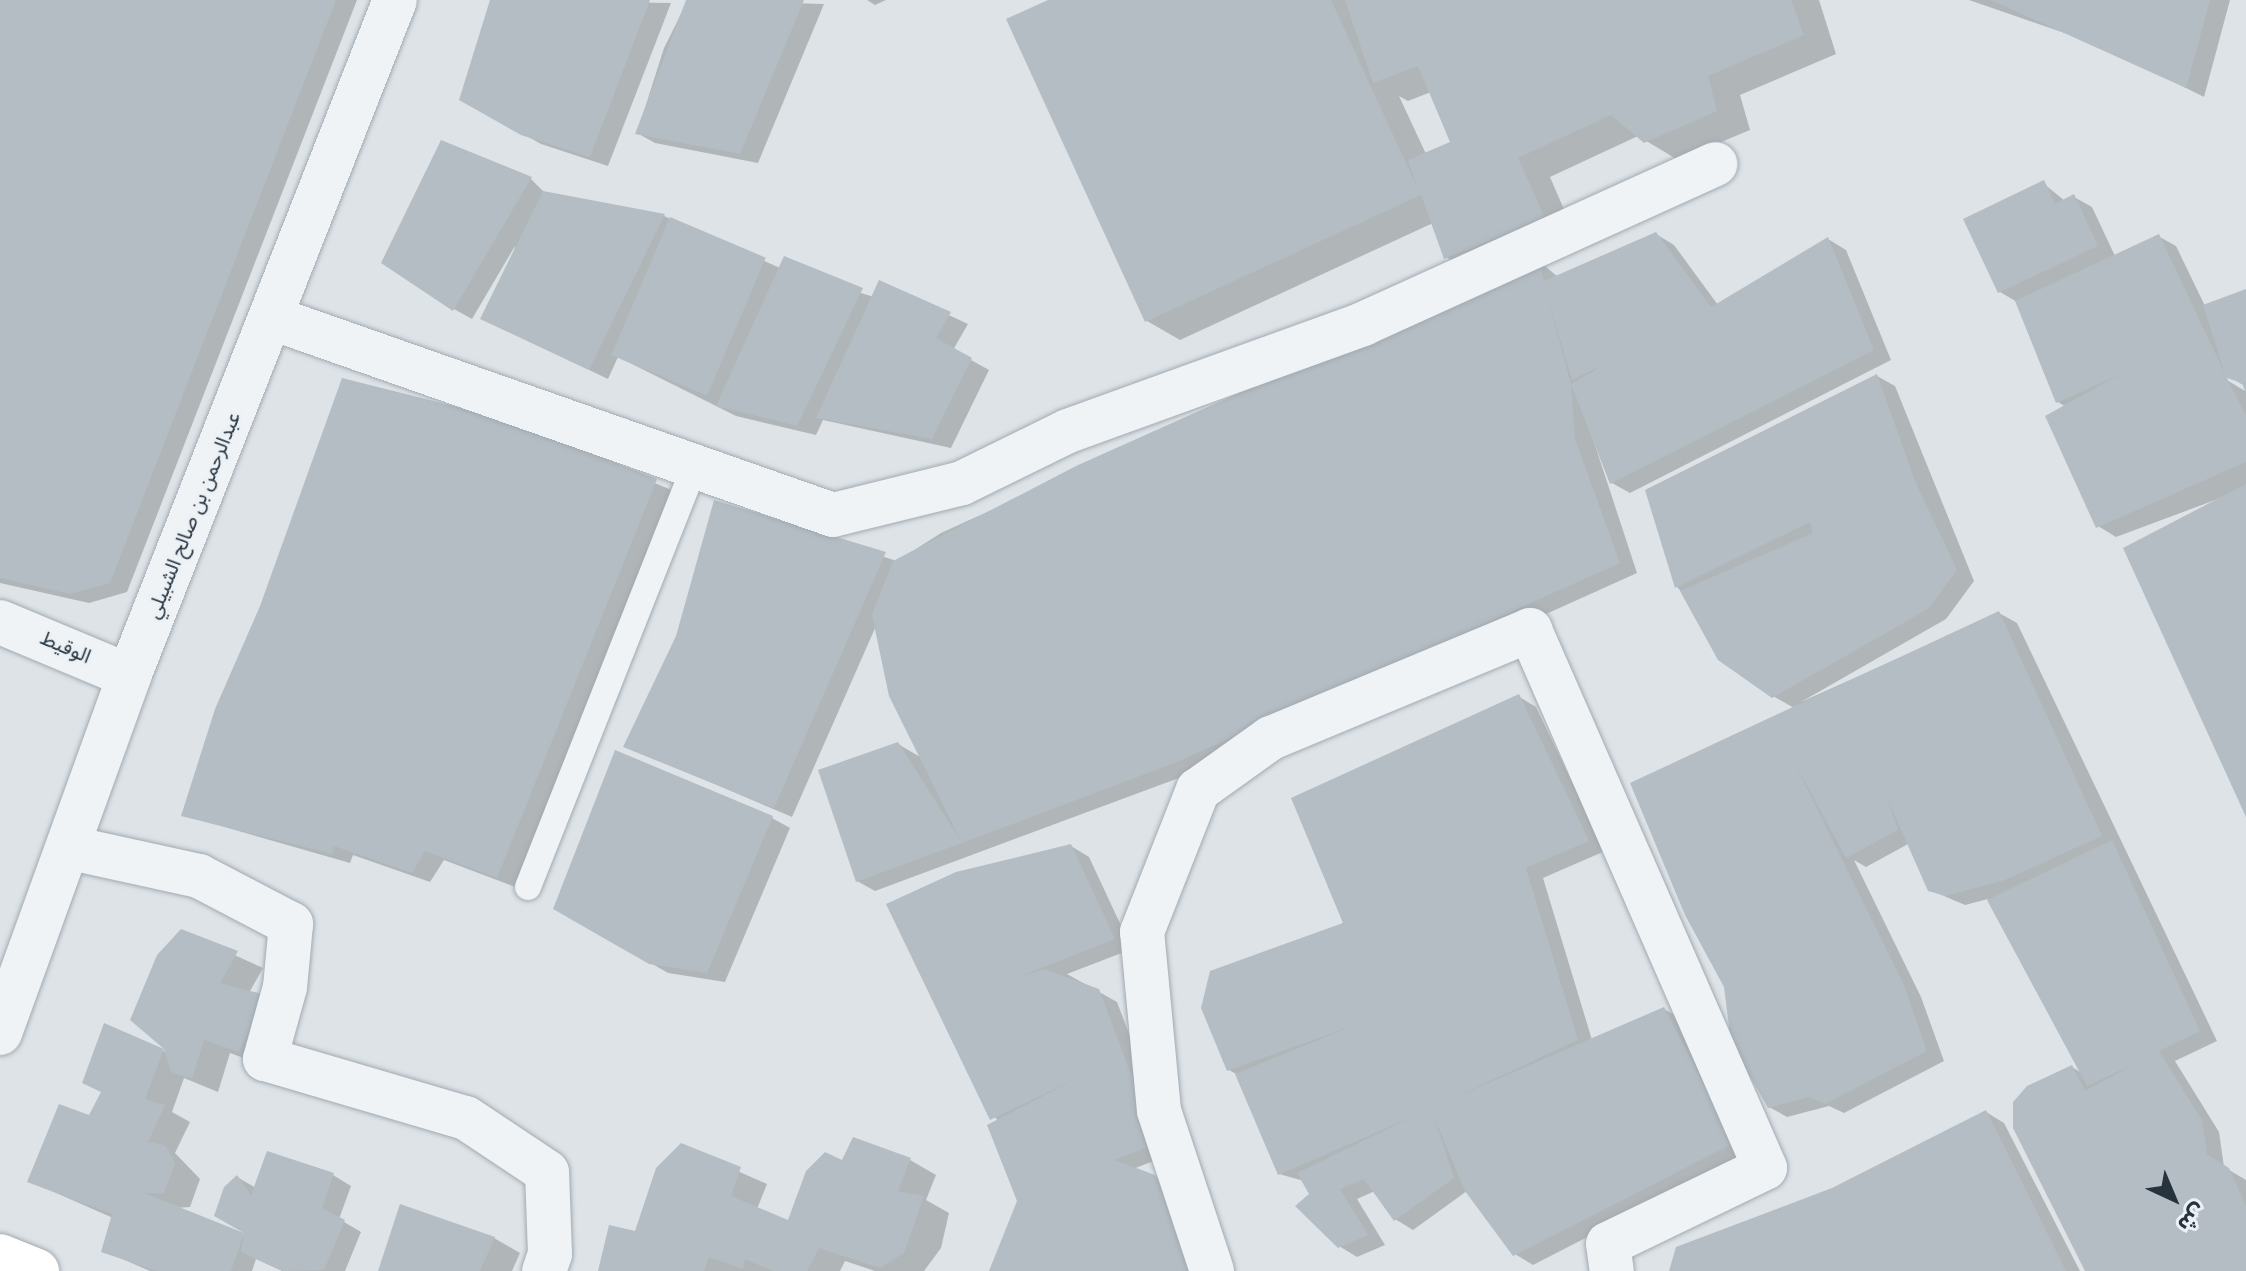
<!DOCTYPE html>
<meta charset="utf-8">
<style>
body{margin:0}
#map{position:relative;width:2246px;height:1271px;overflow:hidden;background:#dde3e7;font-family:Overpass,"Noto Sans Arabic",sans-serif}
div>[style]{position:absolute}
.shadow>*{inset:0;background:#0003}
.building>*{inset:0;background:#b4bdc4;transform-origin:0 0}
.roads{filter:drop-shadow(0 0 2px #a2aab1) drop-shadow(0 0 2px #a2aab1)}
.service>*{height:26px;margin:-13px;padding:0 13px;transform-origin:13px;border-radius:13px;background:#f0f3f6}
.minor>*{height:44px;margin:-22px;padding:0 22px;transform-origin:22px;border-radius:22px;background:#f0f3f6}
.primary>*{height:44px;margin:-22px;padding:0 22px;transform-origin:22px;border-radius:22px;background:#fff}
span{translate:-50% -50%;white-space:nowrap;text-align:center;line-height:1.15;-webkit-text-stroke:6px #ecf1f5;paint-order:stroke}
.street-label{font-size:20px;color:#26323e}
.north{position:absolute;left:2134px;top:1159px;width:80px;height:80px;-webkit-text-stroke:6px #ecf1f5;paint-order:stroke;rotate:136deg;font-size:22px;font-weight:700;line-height:32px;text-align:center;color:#26323e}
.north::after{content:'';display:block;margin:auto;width:28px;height:36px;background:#26323e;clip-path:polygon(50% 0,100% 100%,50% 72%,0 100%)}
</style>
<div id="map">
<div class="shadow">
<i style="clip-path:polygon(0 0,357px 0,127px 592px,89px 603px,0 583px)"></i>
<i style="clip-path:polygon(492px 0,671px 3px,608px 166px,541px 144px,461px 99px)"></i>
<i style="clip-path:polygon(688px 0,824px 4px,758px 163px,655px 143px,637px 133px,664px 48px)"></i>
<i style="clip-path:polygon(867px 0,886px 0,875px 5px)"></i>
<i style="clip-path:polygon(evenodd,1053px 0,1819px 0,1836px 54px,1740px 95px,1750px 130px,1678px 160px,1638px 136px,1550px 177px,1576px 237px,1479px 276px,1446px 257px,1433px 223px,1180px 340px,1147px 321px,1053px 0,1431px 92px,1452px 143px,1426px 154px,1399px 96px,1408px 101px,1431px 92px)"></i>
<i style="clip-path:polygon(1969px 0,2230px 0,2204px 97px,2102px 46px)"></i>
<i style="clip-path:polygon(442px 143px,531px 179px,546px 194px,664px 216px,780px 268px,874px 297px,880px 283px,968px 324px,953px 350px,989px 370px,951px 448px,823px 420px,816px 435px,736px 416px,618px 357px,608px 379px,501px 328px,515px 246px,472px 319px,454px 309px)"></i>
<i style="clip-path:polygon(evenodd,2043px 183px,2065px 201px,2074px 197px,2092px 207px,2115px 256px,2158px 236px,2176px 246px,2205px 306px,2246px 291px,2246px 810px,2234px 493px,2116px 537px,2098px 526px,2066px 407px,2058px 402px,2017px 302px,2000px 292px,2043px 183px,2219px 371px,2245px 386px,2245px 391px,2217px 374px,2219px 371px)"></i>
<i style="clip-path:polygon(1656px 234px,1674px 245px,1718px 305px,1828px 239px,1846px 250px,1891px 360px,1630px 493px,1612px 483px,1591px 433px,1637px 573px,1195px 772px,875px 891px,857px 881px,898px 744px,922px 758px,876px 626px,792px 817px,625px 746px,678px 637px,716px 503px,897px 561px,941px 533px,1539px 261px,1558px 277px)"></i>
<i style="clip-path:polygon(1877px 376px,1895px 386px,1974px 581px,1946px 619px,1801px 702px,1999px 613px,2017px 623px,2217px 1041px,2175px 1061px,2219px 1132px,2224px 1167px,2246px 1180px,2246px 1271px,2087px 1271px,2015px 1127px,2072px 1067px,2083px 1074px,1988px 899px,1965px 905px,1930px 890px,1910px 843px,1866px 867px,1854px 860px,1921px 997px,1944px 1061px,1844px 1113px,1829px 1106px,1787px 1117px,1769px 1107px,1794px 708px,1773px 696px,1677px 587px)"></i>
<i style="clip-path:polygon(501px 420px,674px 491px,515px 887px,444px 860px,430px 882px,353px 855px,350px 863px,183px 815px)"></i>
<i style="clip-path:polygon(1518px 696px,1536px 707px,1605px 851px,1543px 878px,1592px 1040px,1664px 1009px,1682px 1019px,1751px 1153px,1533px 1265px,1515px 1254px,1467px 1191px,1413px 1230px,1395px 1219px,1375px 1191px,1357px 1199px,1385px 1245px,1357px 1257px,1339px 1246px,1304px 1181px,1279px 1174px,1238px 1075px,1229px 1070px)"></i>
<i style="clip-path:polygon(772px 818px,790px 828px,725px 982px,668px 973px,556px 908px)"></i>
<i style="clip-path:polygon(1071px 846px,1089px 857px,1132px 949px,1067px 974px,1117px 1002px,1174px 1153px,1133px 1169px,993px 1271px,1019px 1201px,998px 1122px,889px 905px)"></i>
<i style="clip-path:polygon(181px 931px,263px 968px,249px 993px,266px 1066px,230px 1053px,218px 1092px,184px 1078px,172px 1112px,190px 1122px,175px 1153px,200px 1179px,190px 1207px,175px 1208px,245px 1235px,237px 1177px,256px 1188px,333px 1175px,351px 1186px,339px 1219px,361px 1232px,345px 1271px,282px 1271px,256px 1259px,252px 1271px,150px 1271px,104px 1251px,113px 1218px,29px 1181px,90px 1118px,103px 1093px,106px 1026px,166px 1052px)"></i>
<i style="clip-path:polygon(1986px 1112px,2004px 1123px,2080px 1271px,1671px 1271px)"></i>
<i style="clip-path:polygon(681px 1146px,767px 1184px,757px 1209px,789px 1223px,843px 1163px,910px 1160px,936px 1175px,926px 1200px,949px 1213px,941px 1248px,924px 1271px,875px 1271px,845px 1261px,840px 1271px,600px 1271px,636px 1233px)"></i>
<i style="clip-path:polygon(494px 1238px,520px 1253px,512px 1271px,380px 1271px)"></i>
</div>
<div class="building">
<i style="clip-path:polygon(0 0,336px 0,110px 583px,70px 594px,0 578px)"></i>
<i style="clip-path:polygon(490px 0,650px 0,590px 157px,521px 135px,459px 100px)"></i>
<i style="clip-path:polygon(686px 0,804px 0,740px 154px,635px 134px)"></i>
<i style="clip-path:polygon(1048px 0,1331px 0,1417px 187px,1408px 160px,1450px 142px,1418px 66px,1373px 83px,1345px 0,1791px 0,1804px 35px,1708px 76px,1717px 111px,1644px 143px,1611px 115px,1518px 158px,1545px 218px,1444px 259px,1421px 195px,1145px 322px,1006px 19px)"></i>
<i style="clip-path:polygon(1991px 0,2210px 0,2186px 88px)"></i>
<i style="clip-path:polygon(441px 140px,532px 177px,453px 311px,381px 263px)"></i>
<i style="clip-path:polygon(2044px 180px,2055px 204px,2074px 194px,2098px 246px,1998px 293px,1963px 219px)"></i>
<i style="clip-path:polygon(543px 191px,665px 214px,589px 370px,480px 319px)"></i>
<i style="left:670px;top:217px;width:104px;height:150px;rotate:23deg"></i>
<i style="clip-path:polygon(evenodd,1656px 232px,1711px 307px,1828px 237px,1874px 350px,1610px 484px,1571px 384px,1575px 439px,1620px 563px,1177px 762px,962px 843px,889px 696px,872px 615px,893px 561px,1076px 466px,1539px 259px,1544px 281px,1656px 232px,1548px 299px,1572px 380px,1607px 363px,1571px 384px,1548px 299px)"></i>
<i style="clip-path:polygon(2159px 234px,2225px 374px,2203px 305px,2246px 289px,2246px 394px,2242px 383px,2227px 378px,2246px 416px,2246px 462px,2096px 528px,2045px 416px,2119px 375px,2056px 403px,2015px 301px)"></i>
<i style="clip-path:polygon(784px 256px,863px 288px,797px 426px,716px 406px)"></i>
<i style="clip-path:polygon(879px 280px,951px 312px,936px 338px,972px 358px,932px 439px,816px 418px)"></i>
<i style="clip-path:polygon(1877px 374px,1915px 481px,1957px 570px,1928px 609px,1772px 698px,1718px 660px,1680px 591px,1813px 533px,1810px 522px,1675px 588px,1645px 490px)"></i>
<i style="clip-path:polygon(342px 378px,501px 418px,657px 479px,497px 878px,425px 851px,412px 873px,334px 846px,332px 854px,181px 816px,215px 709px,260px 606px)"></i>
<i style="clip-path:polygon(2246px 484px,2246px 817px,2123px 548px)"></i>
<i style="clip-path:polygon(714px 500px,886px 552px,774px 808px,623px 747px,676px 636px)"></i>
<i style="clip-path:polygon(1999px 611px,2102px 836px,2005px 880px,1946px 896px,1928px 891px,1887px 798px,1898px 830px,1846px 858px,1792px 758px,1904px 985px,1927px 1051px,1825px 1104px,1809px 1097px,1768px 1108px,1731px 1043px,1724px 987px,1685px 915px,1630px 783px)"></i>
<i style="clip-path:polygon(1519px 694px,1589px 841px,1526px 868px,1578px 1040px,1449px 1100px,1664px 1007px,1734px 1143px,1513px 1256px,1465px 1191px,1434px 1117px,1454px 1178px,1394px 1221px,1364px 1179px,1340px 1189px,1368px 1235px,1338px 1248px,1295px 1206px,1309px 1194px,1297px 1173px,1412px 1117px,1278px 1175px,1235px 1074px,1355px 1025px,1227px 1071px,1201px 1008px,1210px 971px,1343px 923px,1291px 798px)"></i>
<i style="clip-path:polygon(898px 742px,962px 843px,856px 882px,818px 770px)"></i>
<i style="clip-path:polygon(615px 750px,773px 816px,707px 973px,649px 964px,553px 909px)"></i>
<i style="clip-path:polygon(2112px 840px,2200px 1031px,2159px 1051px,2202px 1120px,2207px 1154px,2229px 1168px,2246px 1206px,2246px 1271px,2085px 1271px,2013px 1128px,2013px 1102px,2027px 1086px,2072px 1065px,2085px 1091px,2136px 1063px,2087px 1086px,1987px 900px)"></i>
<i style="clip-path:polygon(1071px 844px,1115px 939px,1016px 978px,1045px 969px,1099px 989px,1157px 1143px,1115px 1160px,1155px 1175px,1194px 1224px,1190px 1271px,989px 1271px,1017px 1201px,987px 1125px,1080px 1077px,990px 1120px,886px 904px,956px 872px)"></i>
<i style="clip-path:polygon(181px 929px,238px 951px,220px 983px,266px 995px,239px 1052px,204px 1040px,192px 1079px,171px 1072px,164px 1049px,130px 1020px,157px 955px)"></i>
<i style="clip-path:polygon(104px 1023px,164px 1049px,145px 1099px,165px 1105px,148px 1142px,165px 1145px,175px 1163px,164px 1193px,144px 1193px,244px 1233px,214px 1216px,224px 1187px,237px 1175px,251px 1195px,267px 1151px,334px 1173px,322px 1208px,345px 1220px,324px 1270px,283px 1271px,241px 1252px,244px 1233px,231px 1271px,157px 1271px,101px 1252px,112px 1214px,27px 1182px,59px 1104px,89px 1115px,101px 1092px,82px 1083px)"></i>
<i style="clip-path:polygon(1986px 1110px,2066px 1271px,1669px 1271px,1676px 1247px,1832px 1188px)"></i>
<i style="clip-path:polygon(853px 1137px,911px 1158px,898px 1191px,924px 1196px,904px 1253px,880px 1268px,819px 1248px,807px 1271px,773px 1271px,745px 1259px,743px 1269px,709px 1257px,704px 1271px,598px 1271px,609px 1225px,635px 1231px,656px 1168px,681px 1143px,741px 1167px,731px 1196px,788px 1220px,806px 1171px,825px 1152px,842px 1160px)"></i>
<i style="clip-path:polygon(400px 1204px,495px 1237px,480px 1271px,378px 1271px)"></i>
</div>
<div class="roads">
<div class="service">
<i style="left:528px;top:887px;width:453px;rotate:-68.4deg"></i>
</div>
<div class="minor">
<i style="left:275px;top:319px;width:591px;rotate:19.35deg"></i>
<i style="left:833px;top:515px;width:133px;rotate:-13.9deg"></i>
<i style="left:962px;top:483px;width:118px;rotate:-26.1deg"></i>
<i style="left:1068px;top:431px;width:314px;rotate:-19.9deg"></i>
<i style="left:1363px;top:324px;width:387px;rotate:-24.4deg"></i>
<i style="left:0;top:622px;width:140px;rotate:22.7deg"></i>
<i style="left:71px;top:848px;width:131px;rotate:12.3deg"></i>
<i style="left:199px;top:876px;width:104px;rotate:27.6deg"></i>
<i style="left:291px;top:924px;width:63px;rotate:95.4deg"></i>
<i style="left:285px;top:987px;width:75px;rotate:105.5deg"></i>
<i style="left:265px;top:1059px;width:209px;rotate:16.4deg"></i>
<i style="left:466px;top:1118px;width:97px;rotate:33.7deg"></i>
<i style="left:547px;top:1172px;width:82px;rotate:87.9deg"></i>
<i style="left:550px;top:1254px;width:18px;rotate:109deg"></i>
<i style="left:0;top:1033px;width:380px;rotate:-70.1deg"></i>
<i style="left:129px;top:676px;width:726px;rotate:-68.52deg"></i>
<i style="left:1212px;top:1271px;width:169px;rotate:-108.3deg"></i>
<i style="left:1159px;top:1111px;width:180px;rotate:-95.4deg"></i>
<i style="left:1142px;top:932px;width:153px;rotate:-68.5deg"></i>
<i style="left:1198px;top:790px;width:90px;rotate:-35.5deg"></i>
<i style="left:1271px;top:738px;width:281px;rotate:-22.6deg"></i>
<i style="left:1530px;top:630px;width:587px;rotate:66.4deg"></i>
<i style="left:1765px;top:1168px;width:174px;rotate:154.2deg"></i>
<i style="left:1608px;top:1244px;width:27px;rotate:82deg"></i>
</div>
<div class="primary">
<i style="left:0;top:1256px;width:40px;rotate:22deg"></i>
</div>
</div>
<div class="street-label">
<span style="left:195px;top:516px;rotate:-68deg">عبدالرحمن بن صالح الشبيلي</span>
<span style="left:65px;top:649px;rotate:23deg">الوقيط</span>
</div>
<div class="north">ش</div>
</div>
